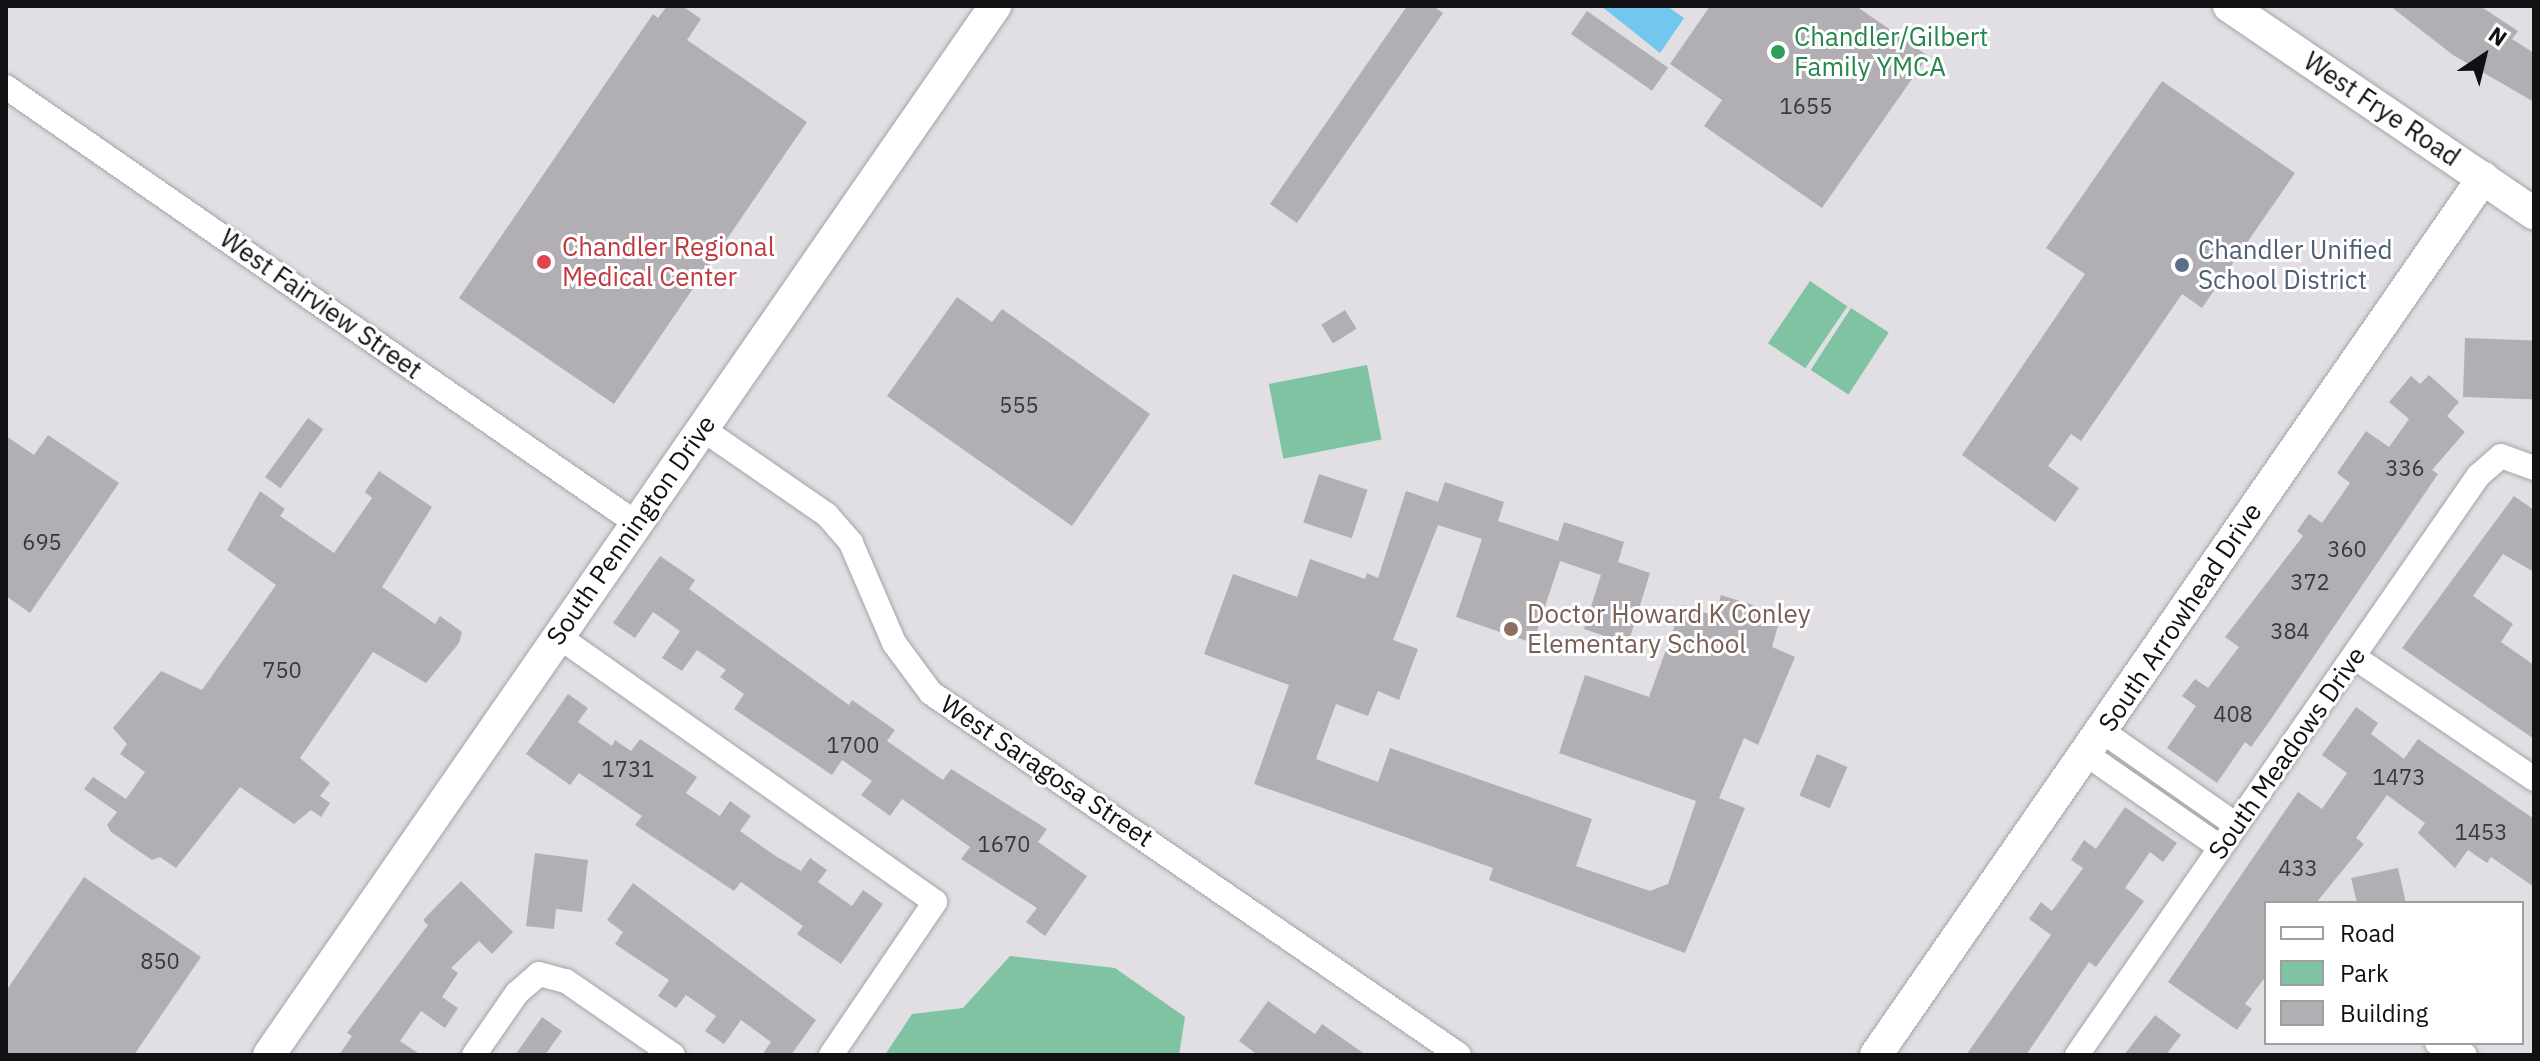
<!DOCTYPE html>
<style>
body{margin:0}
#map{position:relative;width:2540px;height:1061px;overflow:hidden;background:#e1dfe4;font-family:"IBM Plex Sans",sans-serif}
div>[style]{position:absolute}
.green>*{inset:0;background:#7fc3a3;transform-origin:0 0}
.water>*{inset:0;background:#72c7ef}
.building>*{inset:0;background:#b2afb4;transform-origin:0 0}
.roads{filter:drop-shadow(0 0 2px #a5a3a8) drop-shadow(0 0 2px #a5a3a8)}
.street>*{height:24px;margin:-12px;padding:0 12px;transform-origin:12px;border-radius:12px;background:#fff}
.secondary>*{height:32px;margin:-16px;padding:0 16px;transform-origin:16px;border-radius:16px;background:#fff}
.dots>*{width:22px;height:22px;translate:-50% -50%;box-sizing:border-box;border:4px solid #fff;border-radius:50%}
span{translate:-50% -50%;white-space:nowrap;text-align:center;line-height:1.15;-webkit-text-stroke:6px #fff;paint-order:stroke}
.number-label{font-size:22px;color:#39383a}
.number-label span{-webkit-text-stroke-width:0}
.leisure-label{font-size:26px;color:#27864d}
.left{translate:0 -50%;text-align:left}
.street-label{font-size:26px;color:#111012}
.health-label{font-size:26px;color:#be3a42}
.service-label{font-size:26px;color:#4e5e75}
.education-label{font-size:26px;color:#785e54}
.frame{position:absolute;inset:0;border:8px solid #111012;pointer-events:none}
.legend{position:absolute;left:2264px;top:901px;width:260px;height:144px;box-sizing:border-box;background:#fff;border:2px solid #a09fa0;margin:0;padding:10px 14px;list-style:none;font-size:24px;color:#111012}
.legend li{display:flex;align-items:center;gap:16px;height:40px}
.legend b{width:40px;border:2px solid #a09fa0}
.north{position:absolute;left:2444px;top:16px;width:80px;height:80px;-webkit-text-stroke:6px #fff;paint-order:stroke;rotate:35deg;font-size:22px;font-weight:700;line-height:32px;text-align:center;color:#111012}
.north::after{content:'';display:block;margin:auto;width:28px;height:36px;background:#111012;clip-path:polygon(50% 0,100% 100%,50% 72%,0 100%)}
</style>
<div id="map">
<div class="green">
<i style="left:1810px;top:281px;width:45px;height:75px;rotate:34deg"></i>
<i style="left:1851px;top:308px;width:45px;height:74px;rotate:33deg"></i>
<i style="left:1367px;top:365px;width:76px;height:100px;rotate:79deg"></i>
<i style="clip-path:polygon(1010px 956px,1115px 968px,1185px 1017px,1179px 1055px,885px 1055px,912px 1014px,963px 1008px)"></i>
</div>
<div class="water">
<i style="clip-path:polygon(1601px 6px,1667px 6px,1684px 18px,1660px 53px)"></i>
</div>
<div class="building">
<i style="clip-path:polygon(667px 6px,682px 6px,701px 19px,687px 40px,807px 122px,614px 404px,459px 298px,653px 14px,658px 18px)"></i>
<i style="clip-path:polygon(1407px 6px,1433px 6px,1443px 13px,1297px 223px,1270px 204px)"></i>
<i style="clip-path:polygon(1710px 6px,1856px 6px,1928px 56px,1822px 208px,1704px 126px,1722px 100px,1670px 64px)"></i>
<i style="clip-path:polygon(2390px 6px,2480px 6px,2518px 31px,2512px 39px,2534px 53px,2534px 102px,2453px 55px)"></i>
<i style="left:1587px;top:11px;width:99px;height:28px;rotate:35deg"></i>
<i style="clip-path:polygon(2162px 81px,2295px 173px,2202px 308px,2182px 294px,2081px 441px,2071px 434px,2048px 466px,2079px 488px,2055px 522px,1962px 455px,2085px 274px,2046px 248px)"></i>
<i style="clip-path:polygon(957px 297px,992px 322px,1002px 309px,1150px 414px,1072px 526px,887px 396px)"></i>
<i style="left:1345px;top:310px;width:22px;height:28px;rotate:58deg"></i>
<i style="left:2465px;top:338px;width:69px;height:59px;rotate:2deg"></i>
<i style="clip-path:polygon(2429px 375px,2459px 402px,2447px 416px,2465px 432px,2432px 470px,2438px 474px,2269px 722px,2251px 747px,2245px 742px,2217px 783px,2167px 748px,2196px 706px,2182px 696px,2195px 679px,2208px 688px,2239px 647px,2225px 637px,2303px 536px,2297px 531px,2309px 514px,2322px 523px,2350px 483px,2337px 473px,2366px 431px,2389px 447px,2409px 419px,2389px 402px,2411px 376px,2420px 384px)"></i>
<i style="left:308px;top:418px;width:19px;height:73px;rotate:36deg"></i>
<i style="clip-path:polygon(48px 435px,119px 483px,30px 613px,6px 596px,6px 436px,34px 455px)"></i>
<i style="clip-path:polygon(379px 471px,432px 507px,382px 587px,435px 624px,440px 616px,462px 632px,459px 643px,426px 683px,373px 652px,300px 758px,330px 783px,320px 796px,330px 803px,321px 817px,311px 810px,294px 824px,240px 787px,176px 868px,160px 857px,152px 860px,111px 832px,107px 825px,117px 812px,84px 789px,93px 777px,126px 799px,145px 772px,120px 754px,127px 744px,113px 728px,161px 671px,202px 690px,276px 585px,227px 550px,260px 491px,285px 509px,280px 516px,334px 553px,372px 498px,365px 492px)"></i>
<i style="left:1319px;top:474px;width:51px;height:51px;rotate:18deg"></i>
<i style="clip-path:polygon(1445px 482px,1504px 502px,1498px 521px,1558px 541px,1564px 522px,1624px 542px,1618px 562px,1650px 573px,1628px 644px,1584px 629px,1601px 575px,1560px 561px,1533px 643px,1456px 617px,1482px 539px,1438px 525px,1393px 640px,1418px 649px,1399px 700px,1378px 691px,1368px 716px,1336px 704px,1316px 759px,1378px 782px,1390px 748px,1592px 819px,1576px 866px,1650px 891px,1668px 884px,1696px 801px,1559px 753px,1585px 675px,1649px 697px,1682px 605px,1715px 616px,1721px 595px,1781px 614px,1772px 647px,1795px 657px,1758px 745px,1744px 738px,1719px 798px,1745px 808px,1685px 953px,1489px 880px,1493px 868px,1254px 784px,1289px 685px,1204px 654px,1233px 574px,1297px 597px,1310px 559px,1365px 579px,1367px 573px,1378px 578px,1406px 491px,1438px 502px)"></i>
<i style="clip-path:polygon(2514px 496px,2534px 510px,2534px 572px,2503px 554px,2473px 596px,2513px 624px,2501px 642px,2534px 665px,2534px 739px,2402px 648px)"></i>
<i style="clip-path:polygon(660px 556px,695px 580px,689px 589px,849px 705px,852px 700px,895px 730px,887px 741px,943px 780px,951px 769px,1047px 829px,1038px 842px,1087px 876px,1045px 936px,1026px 922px,1037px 908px,961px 859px,970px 847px,902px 799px,890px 816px,861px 795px,872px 781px,842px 760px,832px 775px,734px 709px,744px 694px,720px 677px,726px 670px,697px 650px,682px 671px,662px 658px,680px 631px,653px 612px,635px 638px,613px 623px)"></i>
<i style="clip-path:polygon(568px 694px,588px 708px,578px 722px,612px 746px,615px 740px,631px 751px,640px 739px,697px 777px,686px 793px,720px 816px,730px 801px,751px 816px,740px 831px,774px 855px,801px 871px,810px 858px,827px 870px,818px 882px,852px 906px,863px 890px,883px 904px,841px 964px,797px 934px,803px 926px,741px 882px,734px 891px,635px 825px,642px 816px,579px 773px,570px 785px,526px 754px)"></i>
<i style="clip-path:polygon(2356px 707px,2378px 723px,2371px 734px,2404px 759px,2418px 739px,2534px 819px,2534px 887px,2491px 857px,2487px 863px,2468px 850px,2455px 868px,2418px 833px,2425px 823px,2387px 795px,2356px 838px,2364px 844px,2316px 903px,2266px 903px,2266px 976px,2245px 1004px,2252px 1009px,2237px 1030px,2168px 982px,2298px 792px,2322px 809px,2347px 773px,2322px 755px)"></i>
<i style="left:1817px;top:754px;width:33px;height:45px;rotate:23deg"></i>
<i style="clip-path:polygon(2125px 807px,2177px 843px,2163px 862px,2150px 852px,2125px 888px,2144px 901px,2096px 967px,2089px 962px,2026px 1055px,1966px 1055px,2051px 935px,2029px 919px,2041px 902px,2052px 911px,2083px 868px,2071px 860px,2084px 840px,2096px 849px)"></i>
<i style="clip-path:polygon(535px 853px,588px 860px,582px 912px,556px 909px,554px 929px,526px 926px)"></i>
<i style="clip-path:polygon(2398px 868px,2406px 903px,2357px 903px,2351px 878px)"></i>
<i style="clip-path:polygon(84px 877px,201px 957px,134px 1055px,6px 1055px,6px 991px)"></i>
<i style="clip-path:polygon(461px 881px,513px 932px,492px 954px,479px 941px,451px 968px,458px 973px,442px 997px,458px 1008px,445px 1028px,421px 1011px,400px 1041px,421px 1055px,339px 1055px,352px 1036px,347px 1033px,428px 925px,423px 920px)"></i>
<i style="clip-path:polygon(633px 883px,816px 1020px,791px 1055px,762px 1055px,771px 1042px,741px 1020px,724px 1044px,705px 1031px,716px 1016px,686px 995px,676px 1008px,658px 996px,669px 980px,615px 944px,623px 932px,607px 920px)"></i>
<i style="clip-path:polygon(1268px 1001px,1315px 1034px,1322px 1024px,1366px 1055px,1258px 1055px,1239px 1041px)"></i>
<i style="clip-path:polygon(2155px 1015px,2181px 1035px,2166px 1055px,2124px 1055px)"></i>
<i style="clip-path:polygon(542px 1017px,562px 1031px,545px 1055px,515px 1055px)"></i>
</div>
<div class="roads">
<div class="street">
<i style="left:6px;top:87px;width:766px;rotate:34.69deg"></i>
<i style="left:701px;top:428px;width:153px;rotate:34.6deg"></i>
<i style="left:827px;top:515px;width:37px;rotate:49deg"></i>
<i style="left:851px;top:543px;width:109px;rotate:66.7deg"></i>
<i style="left:894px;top:643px;width:62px;rotate:53.5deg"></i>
<i style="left:931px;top:693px;width:640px;rotate:34.43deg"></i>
<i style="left:558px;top:636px;width:461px;rotate:35.2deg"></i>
<i style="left:935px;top:902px;width:185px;rotate:124.2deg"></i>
<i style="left:2354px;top:657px;width:217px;rotate:34.1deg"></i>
<i style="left:2102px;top:731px;width:164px;rotate:35deg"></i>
<i style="left:2086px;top:754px;width:163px;rotate:34.8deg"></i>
<i style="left:2437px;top:1043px;width:30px;rotate:23deg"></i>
<i style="left:474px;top:1055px;width:75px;rotate:-55.3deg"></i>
<i style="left:517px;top:993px;width:29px;rotate:-41deg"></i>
<i style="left:539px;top:974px;width:28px;rotate:15deg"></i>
<i style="left:566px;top:981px;width:130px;rotate:34.7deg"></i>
<i style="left:2077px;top:1055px;width:704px;rotate:-55.29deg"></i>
<i style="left:2478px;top:476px;width:30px;rotate:-41deg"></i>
<i style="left:2501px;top:456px;width:35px;rotate:20deg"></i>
</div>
<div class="secondary">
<i style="left:2229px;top:6px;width:369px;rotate:34.2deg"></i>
<i style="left:269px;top:1055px;width:1276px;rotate:-55.31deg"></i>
<i style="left:1876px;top:1055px;width:1067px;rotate:-55.31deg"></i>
</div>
</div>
<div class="dots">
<i style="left:1778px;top:52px;background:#2e9e5b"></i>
<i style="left:544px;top:262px;background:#e0444e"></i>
<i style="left:2182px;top:265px;background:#5c6f8a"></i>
<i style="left:1511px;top:629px;background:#8d6e63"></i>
</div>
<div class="number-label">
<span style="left:1806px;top:106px">1655</span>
<span style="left:1019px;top:405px">555</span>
<span style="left:2405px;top:468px">336</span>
<span style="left:42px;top:542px">695</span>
<span style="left:2347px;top:549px">360</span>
<span style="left:2310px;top:582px">372</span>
<span style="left:2290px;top:631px">384</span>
<span style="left:282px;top:670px">750</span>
<span style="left:2233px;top:714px">408</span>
<span style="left:853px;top:745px">1700</span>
<span style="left:628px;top:769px">1731</span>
<span style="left:2399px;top:777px">1473</span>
<span style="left:2481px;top:832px">1453</span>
<span style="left:1004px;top:844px">1670</span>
<span style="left:2298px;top:868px">433</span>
<span style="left:160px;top:961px">850</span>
</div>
<div class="leisure-label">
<span class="left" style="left:1794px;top:52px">Chandler/Gilbert<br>Family YMCA</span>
</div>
<div class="street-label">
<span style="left:2382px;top:109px;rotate:34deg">West Frye Road</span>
<span style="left:321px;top:304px;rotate:35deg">West Fairview Street</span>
<span style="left:631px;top:530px;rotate:-55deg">South Pennington Drive</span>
<span style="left:2180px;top:617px;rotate:-56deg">South Arrowhead Drive</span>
<span style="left:2287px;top:753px;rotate:-55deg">South Meadows Drive</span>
<span style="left:1047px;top:771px;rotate:34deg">West Saragosa Street</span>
</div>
<div class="health-label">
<span class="left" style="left:562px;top:262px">Chandler Regional<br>Medical Center</span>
</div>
<div class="service-label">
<span class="left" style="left:2198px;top:265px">Chandler Unified<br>School District</span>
</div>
<div class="education-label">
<span class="left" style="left:1527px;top:629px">Doctor Howard K Conley<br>Elementary School</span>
</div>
<div class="frame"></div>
<ul class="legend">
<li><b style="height:10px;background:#fff"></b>Road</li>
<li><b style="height:22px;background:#7fc3a3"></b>Park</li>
<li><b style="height:22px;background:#b2afb4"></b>Building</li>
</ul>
<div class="north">N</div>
</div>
